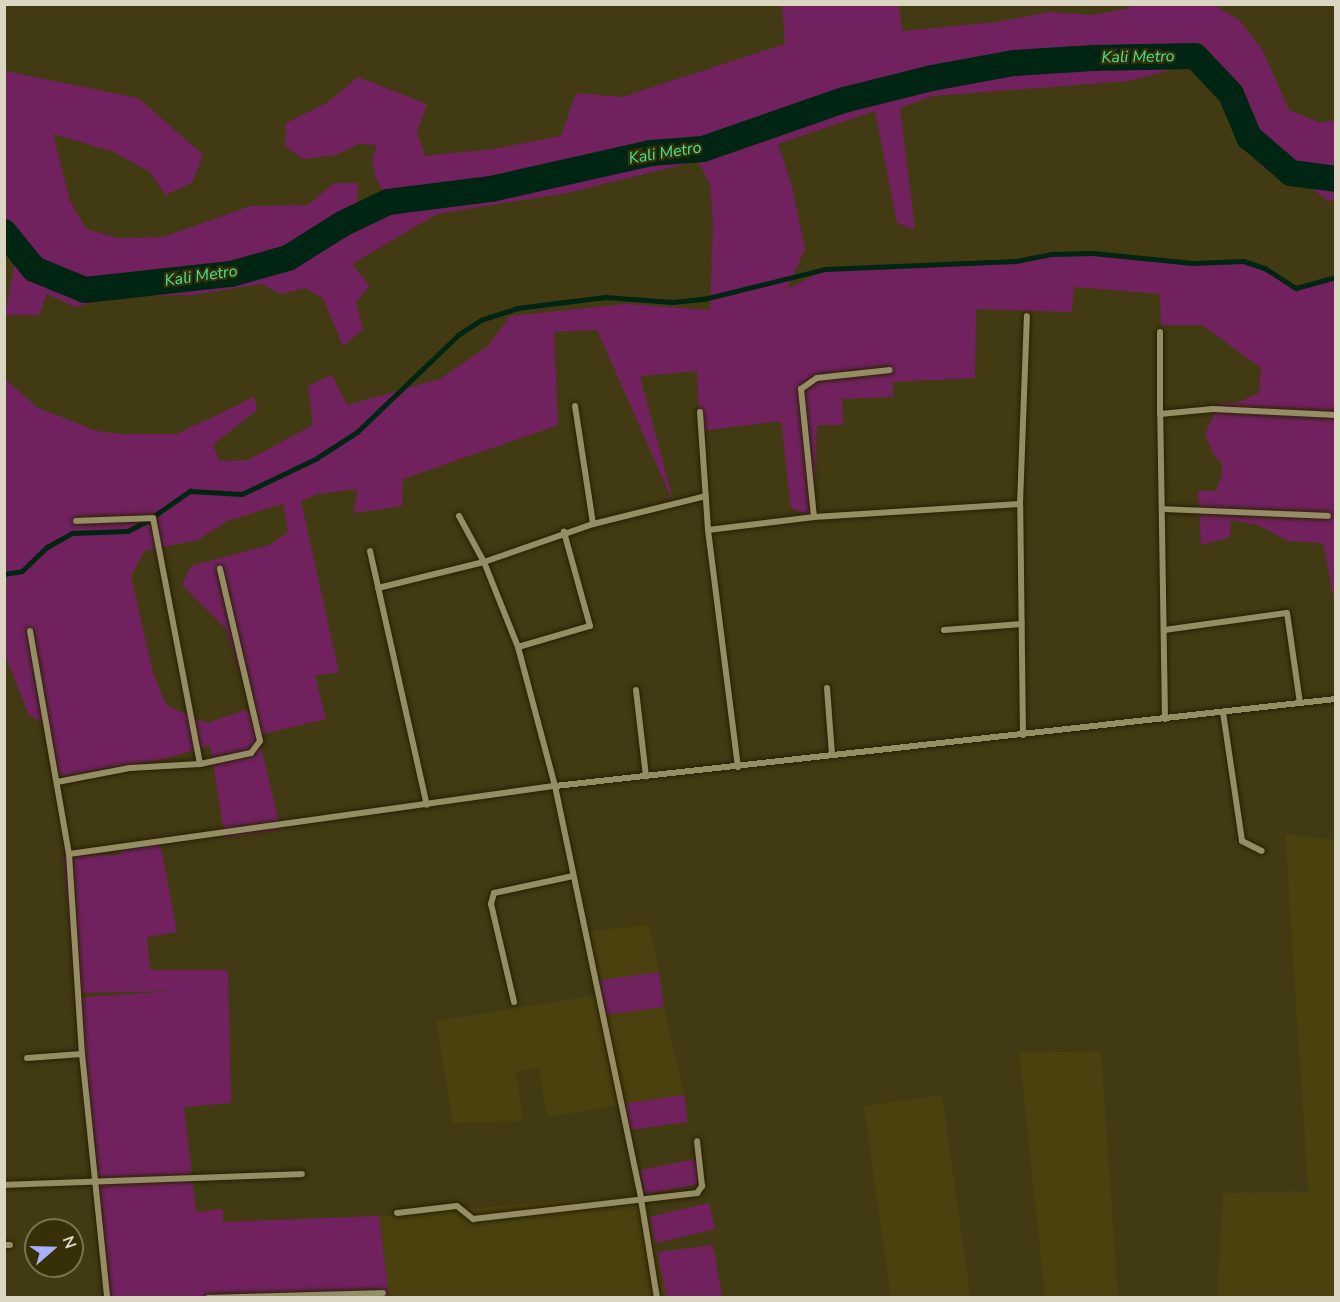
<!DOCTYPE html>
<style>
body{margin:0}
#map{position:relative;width:1340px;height:1302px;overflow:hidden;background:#423a12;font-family:"Nunito Sans",sans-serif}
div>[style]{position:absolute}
.built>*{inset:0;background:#4a410f;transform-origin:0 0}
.green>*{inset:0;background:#71225e;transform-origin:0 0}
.stream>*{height:4.5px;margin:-2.25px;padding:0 2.25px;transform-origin:2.25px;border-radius:2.25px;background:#002513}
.river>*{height:26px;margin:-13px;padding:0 13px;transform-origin:13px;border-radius:13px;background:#002513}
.roads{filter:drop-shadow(0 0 2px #272103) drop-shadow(0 0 2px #272103)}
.minor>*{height:6px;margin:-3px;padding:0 3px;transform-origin:3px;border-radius:3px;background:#958d64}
span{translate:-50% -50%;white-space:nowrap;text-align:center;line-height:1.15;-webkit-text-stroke:4.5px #373006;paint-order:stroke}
.water-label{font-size:16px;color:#3ce89b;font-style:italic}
.frame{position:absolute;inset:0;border:6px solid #dad6c1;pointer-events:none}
.north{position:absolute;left:24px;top:1218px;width:60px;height:60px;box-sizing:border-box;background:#373006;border:2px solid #787251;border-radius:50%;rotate:70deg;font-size:16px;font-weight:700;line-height:24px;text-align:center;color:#dad6c1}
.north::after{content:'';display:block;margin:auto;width:21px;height:27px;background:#a8b0fc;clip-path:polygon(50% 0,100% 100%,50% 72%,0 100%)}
</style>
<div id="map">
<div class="built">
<i style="clip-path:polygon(1285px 834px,1335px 840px,1335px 1297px,1217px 1297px,1223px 1193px,1308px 1191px)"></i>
<i style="clip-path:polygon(649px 925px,659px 972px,600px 981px,589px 931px)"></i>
<i style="clip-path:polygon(603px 994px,607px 1015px,664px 1007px,684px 1095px,547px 1117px,539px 1068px,516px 1072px,523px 1121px,453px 1123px,436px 1021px)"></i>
<i style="clip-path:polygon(1101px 1051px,1118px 1297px,1045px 1297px,1019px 1053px)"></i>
<i style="left:942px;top:1095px;width:204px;height:79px;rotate:82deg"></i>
<i style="clip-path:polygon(645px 1194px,667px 1297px,389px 1297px,379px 1216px)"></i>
</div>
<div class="green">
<i style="clip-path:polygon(evenodd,782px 5px,899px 5px,902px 31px,997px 22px,1050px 12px,1093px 15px,1130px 8px,1129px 5px,1214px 5px,1239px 20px,1262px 49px,1289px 110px,1320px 123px,1335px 120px,1335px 196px,1330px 202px,1311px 188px,1263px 168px,1242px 138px,1231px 94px,1195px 56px,1170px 70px,1129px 81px,933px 96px,900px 108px,915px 230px,897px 223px,875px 111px,778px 144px,791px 183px,805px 249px,787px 290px,825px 269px,1016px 261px,1053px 254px,1093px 253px,1193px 263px,1243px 261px,1265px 268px,1296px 288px,1335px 277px,1335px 605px,1323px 543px,1288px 541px,1258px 525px,1231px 520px,1230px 537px,1201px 545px,1198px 491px,1216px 491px,1222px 475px,1222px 463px,1214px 455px,1205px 434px,1219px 403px,1236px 403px,1259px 393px,1261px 368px,1202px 325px,1161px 325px,1160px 294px,1074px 287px,1072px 312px,976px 309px,975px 378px,893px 382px,893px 397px,842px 399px,843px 425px,817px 425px,814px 517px,791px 508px,781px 421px,700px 431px,697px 371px,640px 376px,674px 504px,597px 330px,554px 332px,558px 425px,403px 479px,402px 506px,354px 513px,357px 489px,318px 494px,301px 501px,339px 673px,315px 675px,326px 719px,258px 735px,281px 830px,225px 838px,210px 745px,168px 758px,52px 778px,46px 725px,29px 715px,5px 655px,5px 379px,38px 408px,97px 431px,122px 434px,177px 434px,254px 397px,257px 410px,213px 445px,219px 461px,248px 460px,313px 425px,308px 386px,332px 375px,347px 405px,440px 379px,488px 346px,510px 316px,626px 304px,710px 310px,713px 223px,710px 184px,698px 161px,567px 193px,437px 214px,352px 264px,370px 286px,356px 302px,363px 330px,343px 346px,323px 298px,305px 288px,281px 294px,261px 284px,193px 295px,120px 296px,75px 307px,47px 294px,39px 315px,5px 315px,16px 257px,5px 235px,5px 71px,138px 98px,203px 155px,192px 183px,165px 195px,150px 172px,114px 152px,53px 134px,70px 201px,86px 229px,118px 238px,163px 237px,251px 206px,308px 205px,334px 183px,358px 183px,356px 217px,388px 202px,375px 176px,372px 158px,377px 145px,358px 144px,336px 155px,303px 159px,285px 146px,286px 123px,327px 103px,358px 77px,427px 104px,417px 132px,425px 156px,494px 149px,561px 136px,576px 93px,622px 97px,785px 44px,782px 5px,283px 504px,288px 532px,269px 545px,191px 566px,182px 585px,226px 629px,251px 708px,207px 723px,166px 705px,153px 673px,131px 576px,144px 551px,198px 540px,227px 521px,283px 504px)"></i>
<i style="clip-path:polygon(160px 843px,177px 932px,147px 937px,150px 970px,228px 970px,231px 1103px,184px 1107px,196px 1212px,223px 1209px,223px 1222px,379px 1216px,389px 1297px,110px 1297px,95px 1142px,74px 998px,176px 991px,75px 993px,63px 857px,122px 854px,119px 845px)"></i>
<i style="left:659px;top:972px;width:35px;height:60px;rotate:82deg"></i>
<i style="left:684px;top:1095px;width:27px;height:59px;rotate:82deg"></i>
<i style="left:696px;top:1159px;width:25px;height:57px;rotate:79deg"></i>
<i style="left:709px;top:1203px;width:27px;height:61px;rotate:77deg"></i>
<i style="clip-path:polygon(713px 1245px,722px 1297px,667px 1297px,657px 1252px)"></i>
</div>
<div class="stream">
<i style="left:154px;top:516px;width:44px;rotate:-34.8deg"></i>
<i style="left:190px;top:491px;width:52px;rotate:3.3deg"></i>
<i style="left:242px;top:494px;width:83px;rotate:-25.6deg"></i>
<i style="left:317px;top:458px;width:48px;rotate:-33deg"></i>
<i style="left:357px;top:432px;width:140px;rotate:-43.8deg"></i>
<i style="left:458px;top:335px;width:27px;rotate:-33deg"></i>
<i style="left:481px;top:320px;width:38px;rotate:-18deg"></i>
<i style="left:517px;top:308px;width:89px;rotate:-7.1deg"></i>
<i style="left:605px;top:297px;width:68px;rotate:4.2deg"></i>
<i style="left:673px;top:302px;width:31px;rotate:-6deg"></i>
<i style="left:704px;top:299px;width:125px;rotate:-13.9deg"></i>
<i style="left:825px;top:269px;width:191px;rotate:-2.4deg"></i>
<i style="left:1016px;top:261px;width:38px;rotate:-11deg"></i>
<i style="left:1053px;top:254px;width:40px;rotate:-1.4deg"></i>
<i style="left:1093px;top:253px;width:100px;rotate:5.7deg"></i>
<i style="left:1193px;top:263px;width:50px;rotate:-2.3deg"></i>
<i style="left:1243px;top:261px;width:23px;rotate:18deg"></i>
<i style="left:1265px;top:268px;width:37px;rotate:33deg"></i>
<i style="left:1296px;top:288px;width:41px;rotate:-15.4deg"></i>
<i style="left:4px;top:574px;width:18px;rotate:-9deg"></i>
<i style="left:22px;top:571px;width:35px;rotate:-44deg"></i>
<i style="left:47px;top:547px;width:29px;rotate:-29deg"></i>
<i style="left:72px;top:533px;width:56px;rotate:-2deg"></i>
<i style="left:128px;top:531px;width:24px;rotate:-28deg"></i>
</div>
<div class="river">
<i style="left:4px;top:232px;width:48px;rotate:51deg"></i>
<i style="left:34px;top:269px;width:55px;rotate:22.4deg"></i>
<i style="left:85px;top:290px;width:147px;rotate:-6.3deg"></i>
<i style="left:231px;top:274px;width:59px;rotate:-15.7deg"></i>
<i style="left:288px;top:258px;width:64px;rotate:-32.2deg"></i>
<i style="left:342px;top:224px;width:51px;rotate:-25.6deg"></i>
<i style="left:388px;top:202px;width:104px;rotate:-7.2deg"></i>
<i style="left:491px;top:189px;width:164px;rotate:-12.7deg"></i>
<i style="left:651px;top:153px;width:52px;rotate:-4.4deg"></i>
<i style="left:703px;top:149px;width:149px;rotate:-19.2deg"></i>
<i style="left:844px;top:100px;width:91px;rotate:-14deg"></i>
<i style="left:932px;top:78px;width:83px;rotate:-10.4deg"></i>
<i style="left:1014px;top:63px;width:79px;rotate:-3.6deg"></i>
<i style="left:1093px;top:58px;width:102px;rotate:-1.1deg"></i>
<i style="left:1195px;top:56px;width:52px;rotate:46.5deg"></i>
<i style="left:1231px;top:94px;width:47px;rotate:67.3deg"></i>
<i style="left:1249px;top:137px;width:55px;rotate:40.6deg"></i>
<i style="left:1291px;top:173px;width:45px;rotate:7.6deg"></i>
</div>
<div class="roads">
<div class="minor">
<i style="left:1160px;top:332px;width:82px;rotate:90deg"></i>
<i style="left:575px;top:406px;width:119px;rotate:81.3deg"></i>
<i style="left:700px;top:412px;width:118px;rotate:86.1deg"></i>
<i style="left:708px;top:530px;width:239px;rotate:82.8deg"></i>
<i style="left:1162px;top:509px;width:166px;rotate:2.4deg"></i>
<i style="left:459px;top:516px;width:52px;rotate:61.5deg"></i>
<i style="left:484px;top:562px;width:92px;rotate:68.2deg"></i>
<i style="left:518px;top:647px;width:144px;rotate:75.1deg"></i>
<i style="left:555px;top:786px;width:422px;rotate:78.2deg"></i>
<i style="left:641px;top:1199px;width:100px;rotate:80.8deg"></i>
<i style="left:814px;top:517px;width:129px;rotate:-95.8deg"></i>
<i style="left:801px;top:389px;width:19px;rotate:-35deg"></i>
<i style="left:817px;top:378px;width:73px;rotate:-6.3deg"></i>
<i style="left:708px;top:530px;width:107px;rotate:-7deg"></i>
<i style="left:814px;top:517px;width:206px;rotate:-3.6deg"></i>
<i style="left:370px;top:551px;width:260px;rotate:77.4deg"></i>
<i style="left:378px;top:588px;width:109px;rotate:-13.8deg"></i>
<i style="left:484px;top:562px;width:115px;rotate:-19.2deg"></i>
<i style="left:593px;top:524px;width:116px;rotate:-13.9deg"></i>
<i style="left:944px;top:630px;width:78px;rotate:-4.4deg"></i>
<i style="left:1164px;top:630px;width:124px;rotate:-7.9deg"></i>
<i style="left:1287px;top:613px;width:91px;rotate:81.8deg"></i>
<i style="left:30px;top:631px;width:226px;rotate:80.1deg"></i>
<i style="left:69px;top:854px;width:200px;rotate:86.3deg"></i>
<i style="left:82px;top:1054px;width:245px;rotate:84.1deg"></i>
<i style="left:518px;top:647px;width:75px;rotate:-16.3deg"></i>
<i style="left:590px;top:626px;width:98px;rotate:-105.5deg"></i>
<i style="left:827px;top:688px;width:67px;rotate:85.7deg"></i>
<i style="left:636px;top:690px;width:87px;rotate:83.4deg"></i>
<i style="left:1223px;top:712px;width:130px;rotate:81.6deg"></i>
<i style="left:1242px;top:841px;width:22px;rotate:27deg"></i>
<i style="left:1165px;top:719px;width:305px;rotate:-90.9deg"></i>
<i style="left:1160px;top:414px;width:53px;rotate:-5.4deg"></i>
<i style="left:1213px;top:409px;width:123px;rotate:2.8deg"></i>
<i style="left:1023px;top:735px;width:231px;rotate:-90.7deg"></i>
<i style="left:1020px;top:504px;width:188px;rotate:-87.9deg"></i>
<i style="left:200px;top:764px;width:52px;rotate:-12.2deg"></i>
<i style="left:251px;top:753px;width:15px;rotate:-53deg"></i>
<i style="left:260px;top:741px;width:177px;rotate:-103.1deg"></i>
<i style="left:57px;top:782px;width:74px;rotate:-10.9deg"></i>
<i style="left:130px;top:768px;width:70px;rotate:-3.3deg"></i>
<i style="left:200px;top:764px;width:250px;rotate:-100.8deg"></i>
<i style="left:153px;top:518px;width:77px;rotate:177.8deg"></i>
<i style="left:69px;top:854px;width:491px;rotate:-8deg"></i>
<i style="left:555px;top:786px;width:786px;rotate:-6.36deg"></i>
<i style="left:514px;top:1002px;width:101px;rotate:-103.2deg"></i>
<i style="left:491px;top:904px;width:11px;rotate:-75deg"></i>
<i style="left:494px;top:893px;width:81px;rotate:-12.1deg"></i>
<i style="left:27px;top:1058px;width:55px;rotate:-4.2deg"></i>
<i style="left:4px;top:1185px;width:298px;rotate:-2.1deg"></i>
<i style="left:397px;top:1213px;width:60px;rotate:-6.7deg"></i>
<i style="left:457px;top:1206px;width:21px;rotate:39deg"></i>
<i style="left:473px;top:1219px;width:226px;rotate:-6.6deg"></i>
<i style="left:697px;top:1193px;width:9px;rotate:-54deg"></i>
<i style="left:702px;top:1186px;width:45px;rotate:-96.3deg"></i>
<i style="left:4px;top:1245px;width:6px"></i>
<i style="left:208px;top:1298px;width:175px;rotate:-1.6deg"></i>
</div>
</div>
<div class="water-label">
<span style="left:1138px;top:57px;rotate:-1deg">Kali Metro</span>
<span style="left:665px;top:153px;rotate:-9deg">Kali Metro</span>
<span style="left:201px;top:276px;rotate:-8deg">Kali Metro</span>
</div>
<div class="frame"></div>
<div class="north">N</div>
</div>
